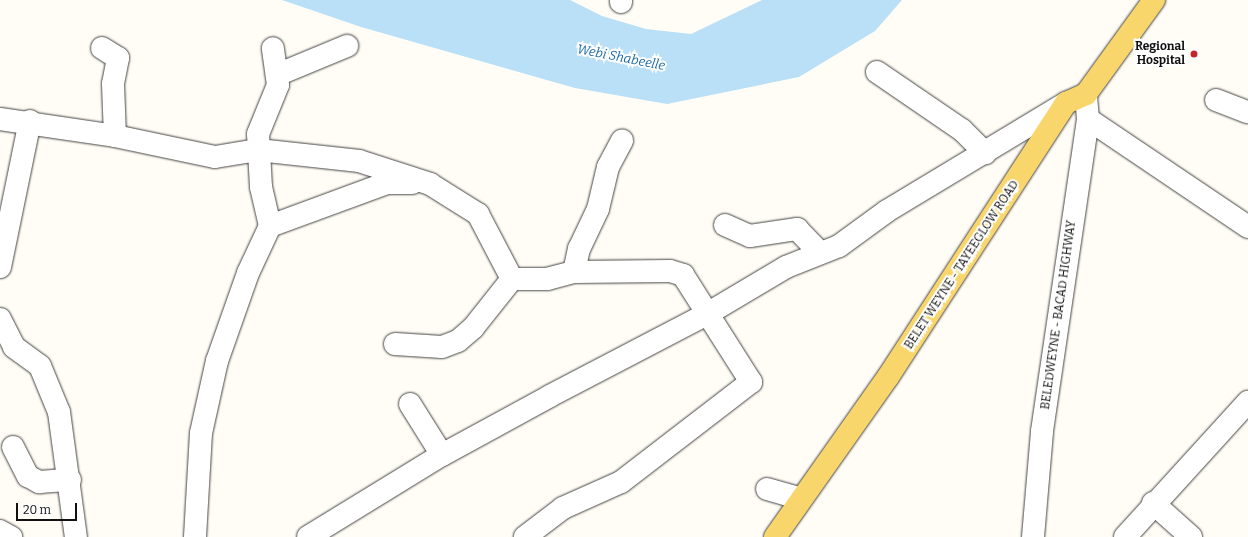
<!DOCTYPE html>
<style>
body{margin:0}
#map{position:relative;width:1248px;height:537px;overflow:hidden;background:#fffdf5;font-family:Bitter,serif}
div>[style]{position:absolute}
.water>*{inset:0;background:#b9e0f7}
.roads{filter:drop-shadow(0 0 1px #444) drop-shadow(0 0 1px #444)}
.minor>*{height:22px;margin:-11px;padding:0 11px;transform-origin:11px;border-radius:11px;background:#fff}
.major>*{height:22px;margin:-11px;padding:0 11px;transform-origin:11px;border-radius:11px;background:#f9d66b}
.dots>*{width:11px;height:11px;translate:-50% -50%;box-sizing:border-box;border:2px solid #fff;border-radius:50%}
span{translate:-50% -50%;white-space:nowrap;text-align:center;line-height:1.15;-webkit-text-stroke:4px #fff;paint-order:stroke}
.poi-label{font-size:12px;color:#111;font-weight:700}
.right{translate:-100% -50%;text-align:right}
.street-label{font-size:12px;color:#111}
.water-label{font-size:13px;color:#1768a6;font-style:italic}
.scale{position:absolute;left:16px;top:503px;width:61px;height:18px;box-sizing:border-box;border:2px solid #111;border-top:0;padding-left:5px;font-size:12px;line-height:14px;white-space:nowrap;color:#111;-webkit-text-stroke:3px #fff;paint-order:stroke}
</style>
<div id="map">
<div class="water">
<i style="clip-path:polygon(282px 0,570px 0,602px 16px,646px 29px,691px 34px,762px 0,902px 0,875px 31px,799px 77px,667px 104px,575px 88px,361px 27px)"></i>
</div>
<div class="roads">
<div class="minor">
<i style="left:621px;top:2px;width:2px;rotate:-90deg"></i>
<i style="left:102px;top:48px;width:19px;rotate:32deg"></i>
<i style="left:118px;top:58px;width:26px;rotate:101deg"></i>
<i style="left:113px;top:84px;width:52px;rotate:87.8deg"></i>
<i style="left:877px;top:72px;width:103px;rotate:34.3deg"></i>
<i style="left:962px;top:130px;width:33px;rotate:45deg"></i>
<i style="left:277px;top:75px;width:76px;rotate:-22.5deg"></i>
<i style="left:1216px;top:100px;width:34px;rotate:21deg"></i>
<i style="left:0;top:119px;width:116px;rotate:8.4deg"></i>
<i style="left:115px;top:136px;width:102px;rotate:11.9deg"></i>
<i style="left:215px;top:157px;width:44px;rotate:-9.2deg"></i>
<i style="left:258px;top:150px;width:102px;rotate:6.2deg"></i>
<i style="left:359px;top:161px;width:75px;rotate:17.9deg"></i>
<i style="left:430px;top:184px;width:57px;rotate:32deg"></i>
<i style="left:478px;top:214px;width:73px;rotate:62.4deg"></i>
<i style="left:1088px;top:119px;width:193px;rotate:34deg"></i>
<i style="left:725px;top:225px;width:27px;rotate:24deg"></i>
<i style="left:750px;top:236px;width:48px;rotate:-8.5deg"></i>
<i style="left:797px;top:229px;width:33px;rotate:46deg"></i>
<i style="left:270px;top:226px;width:125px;rotate:-20.2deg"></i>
<i style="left:387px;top:183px;width:25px"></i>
<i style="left:0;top:267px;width:149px;rotate:-78.4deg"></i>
<i style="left:574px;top:272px;width:24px;rotate:-78deg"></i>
<i style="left:579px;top:249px;width:44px;rotate:-64.6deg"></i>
<i style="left:598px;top:209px;width:43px;rotate:-76.6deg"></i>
<i style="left:608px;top:167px;width:30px;rotate:-62deg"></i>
<i style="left:512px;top:279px;width:35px"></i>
<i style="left:547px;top:279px;width:28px;rotate:-15deg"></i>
<i style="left:574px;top:272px;width:96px;rotate:-0.6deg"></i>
<i style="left:670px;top:271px;width:14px;rotate:17deg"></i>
<i style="left:683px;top:275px;width:127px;rotate:57.6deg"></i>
<i style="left:751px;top:382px;width:164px;rotate:142.4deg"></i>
<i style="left:621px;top:482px;width:64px;rotate:155.9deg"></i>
<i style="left:563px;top:508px;width:48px;rotate:142.7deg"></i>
<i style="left:0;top:319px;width:31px;rotate:63deg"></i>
<i style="left:14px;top:347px;width:32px;rotate:36deg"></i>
<i style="left:40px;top:366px;width:50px;rotate:67.6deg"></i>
<i style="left:59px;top:412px;width:126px;rotate:82.3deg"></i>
<i style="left:395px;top:344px;width:47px;rotate:3.7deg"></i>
<i style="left:442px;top:347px;width:17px;rotate:-21deg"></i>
<i style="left:458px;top:341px;width:20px;rotate:-41deg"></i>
<i style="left:473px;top:328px;width:63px;rotate:-51.5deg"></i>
<i style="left:410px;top:404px;width:60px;rotate:57.9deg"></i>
<i style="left:13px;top:447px;width:33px;rotate:63deg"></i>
<i style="left:28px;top:476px;width:13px;rotate:29deg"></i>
<i style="left:39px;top:482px;width:31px;rotate:-4deg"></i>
<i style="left:767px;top:489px;width:35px;rotate:16deg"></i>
<i style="left:1153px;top:503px;width:51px;rotate:41.8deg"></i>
<i style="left:0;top:531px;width:13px;rotate:29deg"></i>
<i style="left:195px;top:537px;width:104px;rotate:-86.7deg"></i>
<i style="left:201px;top:433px;width:74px;rotate:-77.5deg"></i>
<i style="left:217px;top:361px;width:93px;rotate:-70.6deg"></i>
<i style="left:248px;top:273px;width:52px;rotate:-64.9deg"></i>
<i style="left:270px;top:226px;width:40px;rotate:-103deg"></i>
<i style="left:261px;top:187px;width:53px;rotate:-93.2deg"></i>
<i style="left:258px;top:134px;width:53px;rotate:-67.8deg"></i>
<i style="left:278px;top:85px;width:37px;rotate:-98deg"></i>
<i style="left:308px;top:537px;width:157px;rotate:-31.5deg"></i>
<i style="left:442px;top:455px;width:123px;rotate:-28.6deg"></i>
<i style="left:550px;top:396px;width:177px;rotate:-27.6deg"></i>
<i style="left:707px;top:314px;width:92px;rotate:-30.7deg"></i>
<i style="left:786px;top:267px;width:57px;rotate:-21.6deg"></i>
<i style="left:839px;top:246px;width:59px;rotate:-36.1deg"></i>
<i style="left:887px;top:211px;width:209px;rotate:-31.1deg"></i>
<i style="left:1033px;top:537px;width:106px;rotate:-85.1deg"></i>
<i style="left:1042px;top:431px;width:315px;rotate:-81.6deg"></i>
<i style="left:1088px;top:119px;width:25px;rotate:-95deg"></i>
<i style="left:1125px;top:537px;width:183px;rotate:-47.7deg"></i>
</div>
<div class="major">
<i style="left:775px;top:537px;width:196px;rotate:-54.8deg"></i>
<i style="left:888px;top:377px;width:327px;rotate:-57deg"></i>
<i style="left:1066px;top:103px;width:22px;rotate:-24deg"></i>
<i style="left:1086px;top:94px;width:116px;rotate:-54.1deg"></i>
</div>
</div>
<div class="dots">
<i style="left:1194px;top:54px;background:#c4262e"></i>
</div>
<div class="poi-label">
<span class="right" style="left:1185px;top:54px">Regional<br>Hospital</span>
</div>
<div class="street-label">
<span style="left:962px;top:265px;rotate:-57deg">BELET WEYNE - TAYEEGLOW ROAD</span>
<span style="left:1059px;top:315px;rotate:-82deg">BELEDWEYNE - BACAD HIGHWAY</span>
</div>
<div class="water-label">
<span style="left:621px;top:58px;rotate:11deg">Webi Shabeelle</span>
</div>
<div class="scale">20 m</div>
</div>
